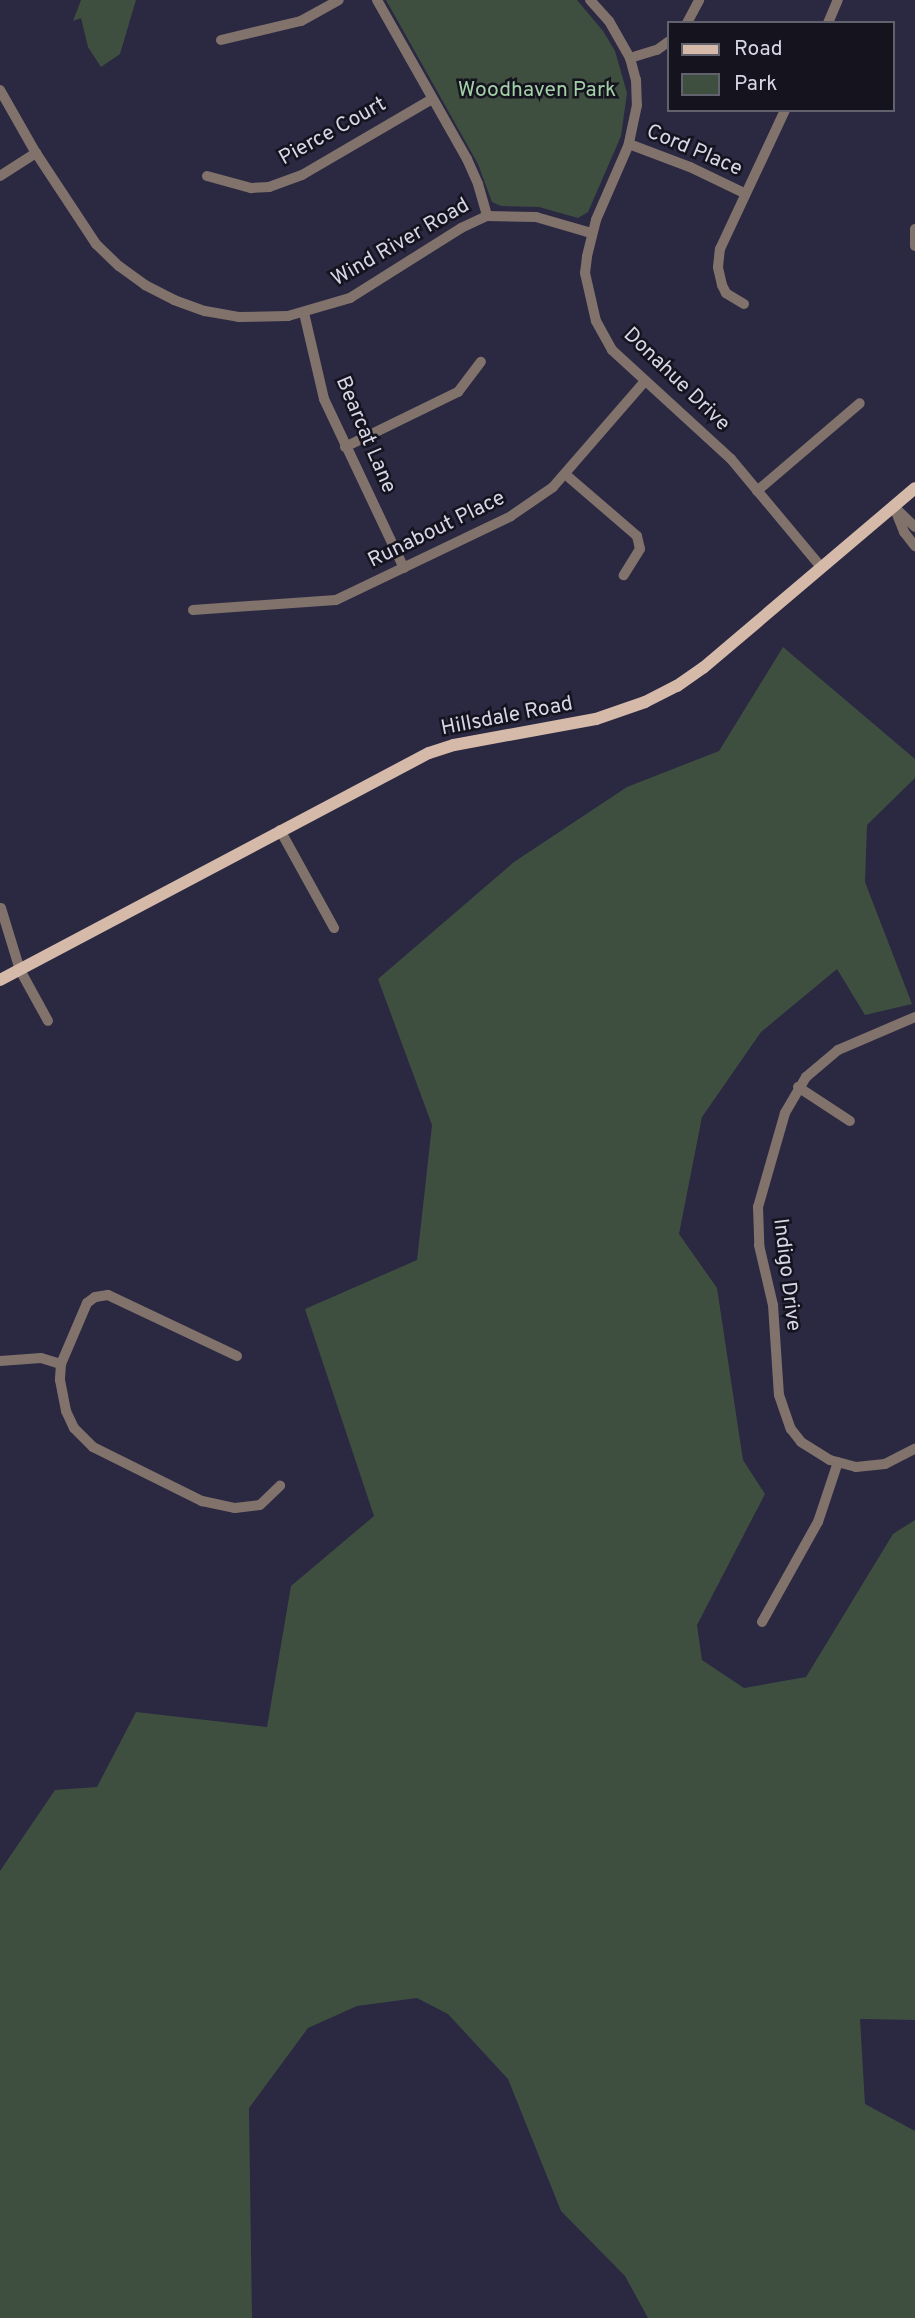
<!DOCTYPE html>
<style>
body{margin:0}
#map{position:relative;width:915px;height:2318px;overflow:hidden;background:#2b2842;font-family:Overpass,sans-serif}
div>[style]{position:absolute}
.green>*{inset:0;background:#3e4f40}
.minor>*{height:10px;margin:-5px;padding:0 5px;transform-origin:5px;border-radius:5px;background:#81736b}
.major>*{height:12px;margin:-6px;padding:0 6px;transform-origin:6px;border-radius:6px;background:#d6baa9}
span{translate:-50% -50%;white-space:nowrap;text-align:center;line-height:1.15;-webkit-text-stroke:5px #14131e;paint-order:stroke}
.park-label{font-size:21px;color:#a4d0a8}
.street-label{font-size:21px;color:#d7d6e7}
.legend{position:absolute;left:667px;top:21px;width:228px;height:91px;box-sizing:border-box;background:#14131e;border:2px solid #62616e;margin:0;padding:9px 12px;list-style:none;font-size:21px;color:#d7d6e7}
.legend li{display:flex;align-items:center;gap:14px;height:35px}
.legend b{width:35px;border:2px solid #62616e}
</style>
<div id="map">
<div class="green">
<i style="clip-path:polygon(81px 0,136px 0,120px 54px,101px 67px,88px 47px,81px 18px,73px 21px)"></i>
<i style="clip-path:polygon(386px 0,577px 0,603px 31px,615px 51px,627px 93px,621px 136px,588px 212px,578px 218px,539px 207px,501px 206px,492px 202px,478px 164px)"></i>
<i style="clip-path:polygon(783px 647px,915px 759px,915px 778px,867px 825px,865px 882px,912px 1004px,865px 1015px,837px 969px,761px 1032px,702px 1117px,679px 1234px,717px 1288px,743px 1460px,765px 1494px,697px 1625px,702px 1660px,744px 1688px,806px 1677px,893px 1534px,915px 1520px,915px 2020px,860px 2019px,865px 2104px,915px 2131px,915px 2318px,648px 2318px,625px 2276px,561px 2211px,508px 2079px,448px 2014px,417px 1998px,357px 2006px,308px 2028px,249px 2108px,252px 2318px,0 2318px,0 1871px,55px 1790px,97px 1787px,136px 1712px,267px 1727px,291px 1586px,374px 1516px,305px 1309px,417px 1260px,432px 1125px,378px 979px,514px 862px,627px 787px,719px 751px)"></i>
</div>
<div class="minor">
<i style="left:377px;top:0;width:183px;rotate:60.5deg"></i>
<i style="left:467px;top:159px;width:27px;rotate:66deg"></i>
<i style="left:478px;top:184px;width:33px;rotate:74deg"></i>
<i style="left:590px;top:0;width:28px;rotate:48deg"></i>
<i style="left:609px;top:21px;width:43px;rotate:60.4deg"></i>
<i style="left:630px;top:58px;width:23px;rotate:75deg"></i>
<i style="left:636px;top:80px;width:25px;rotate:88deg"></i>
<i style="left:637px;top:105px;width:40px;rotate:102deg"></i>
<i style="left:629px;top:144px;width:83px;rotate:113.5deg"></i>
<i style="left:596px;top:220px;width:38px;rotate:104deg"></i>
<i style="left:587px;top:257px;width:16px;rotate:97deg"></i>
<i style="left:585px;top:273px;width:49px;rotate:77.1deg"></i>
<i style="left:596px;top:321px;width:33px;rotate:61deg"></i>
<i style="left:612px;top:350px;width:161px;rotate:42.5deg"></i>
<i style="left:731px;top:459px;width:139px;rotate:50.2deg"></i>
<i style="left:687px;top:23px;width:26px;rotate:-62deg"></i>
<i style="left:828px;top:23px;width:25px;rotate:-67deg"></i>
<i style="left:221px;top:40px;width:82px;rotate:-13.4deg"></i>
<i style="left:301px;top:21px;width:43px;rotate:-28.9deg"></i>
<i style="left:630px;top:58px;width:28px;rotate:-17deg"></i>
<i style="left:657px;top:50px;width:14px;rotate:-36deg"></i>
<i style="left:0;top:90px;width:73px;rotate:60.3deg"></i>
<i style="left:36px;top:153px;width:109px;rotate:56.6deg"></i>
<i style="left:96px;top:244px;width:32px;rotate:44deg"></i>
<i style="left:119px;top:266px;width:32px;rotate:36deg"></i>
<i style="left:145px;top:285px;width:33px;rotate:27deg"></i>
<i style="left:174px;top:300px;width:33px;rotate:20deg"></i>
<i style="left:205px;top:311px;width:34px;rotate:10deg"></i>
<i style="left:238px;top:317px;width:50px;rotate:-1.1deg"></i>
<i style="left:288px;top:316px;width:65px;rotate:-16.2deg"></i>
<i style="left:350px;top:298px;width:131px;rotate:-32.2deg"></i>
<i style="left:461px;top:228px;width:29px;rotate:-25deg"></i>
<i style="left:487px;top:216px;width:49px;rotate:1.2deg"></i>
<i style="left:536px;top:217px;width:57px;rotate:16.2deg"></i>
<i style="left:629px;top:144px;width:65px;rotate:20.7deg"></i>
<i style="left:690px;top:167px;width:60px;rotate:25.7deg"></i>
<i style="left:0;top:176px;width:43px;rotate:-32.6deg"></i>
<i style="left:207px;top:176px;width:46px;rotate:15.3deg"></i>
<i style="left:251px;top:188px;width:18px;rotate:-3deg"></i>
<i style="left:269px;top:187px;width:35px;rotate:-20deg"></i>
<i style="left:302px;top:175px;width:151px;rotate:-30.3deg"></i>
<i style="left:915px;top:229px;width:17px;rotate:90deg"></i>
<i style="left:744px;top:304px;width:21px;rotate:-149deg"></i>
<i style="left:726px;top:293px;width:9px;rotate:-117deg"></i>
<i style="left:722px;top:285px;width:18px;rotate:-103deg"></i>
<i style="left:718px;top:267px;width:18px;rotate:-84deg"></i>
<i style="left:720px;top:249px;width:153px;rotate:-64.9deg"></i>
<i style="left:304px;top:313px;width:88px;rotate:76.9deg"></i>
<i style="left:324px;top:399px;width:187px;rotate:64.7deg"></i>
<i style="left:345px;top:447px;width:126px;rotate:-26deg"></i>
<i style="left:458px;top:392px;width:38px;rotate:-53deg"></i>
<i style="left:565px;top:474px;width:95px;rotate:40.7deg"></i>
<i style="left:637px;top:536px;width:13px;rotate:77deg"></i>
<i style="left:640px;top:549px;width:31px;rotate:122deg"></i>
<i style="left:757px;top:491px;width:135px;rotate:-40.5deg"></i>
<i style="left:915px;top:527px;width:29px;rotate:-136deg"></i>
<i style="left:894px;top:507px;width:27px;rotate:68deg"></i>
<i style="left:904px;top:532px;width:18px;rotate:52deg"></i>
<i style="left:193px;top:610px;width:143px;rotate:-4deg"></i>
<i style="left:336px;top:600px;width:194px;rotate:-25.6deg"></i>
<i style="left:511px;top:516px;width:51px;rotate:-34.6deg"></i>
<i style="left:553px;top:487px;width:140px;rotate:-49deg"></i>
<i style="left:280px;top:830px;width:112px;rotate:61.1deg"></i>
<i style="left:1px;top:908px;width:65px;rotate:73deg"></i>
<i style="left:20px;top:970px;width:58px;rotate:61.2deg"></i>
<i style="left:915px;top:1017px;width:84px;rotate:156.8deg"></i>
<i style="left:838px;top:1050px;width:42px;rotate:139.8deg"></i>
<i style="left:806px;top:1077px;width:42px;rotate:120.3deg"></i>
<i style="left:785px;top:1113px;width:98px;rotate:106deg"></i>
<i style="left:758px;top:1207px;width:38px;rotate:88deg"></i>
<i style="left:759px;top:1245px;width:62px;rotate:76.9deg"></i>
<i style="left:773px;top:1305px;width:90px;rotate:86.2deg"></i>
<i style="left:779px;top:1395px;width:36px;rotate:71deg"></i>
<i style="left:791px;top:1429px;width:16px;rotate:52deg"></i>
<i style="left:801px;top:1442px;width:34px;rotate:32deg"></i>
<i style="left:830px;top:1460px;width:27px;rotate:15deg"></i>
<i style="left:856px;top:1467px;width:29px;rotate:-6deg"></i>
<i style="left:885px;top:1464px;width:34px;rotate:-27deg"></i>
<i style="left:798px;top:1087px;width:62px;rotate:33.2deg"></i>
<i style="left:237px;top:1356px;width:143px;rotate:-154.7deg"></i>
<i style="left:108px;top:1295px;width:13px;rotate:171deg"></i>
<i style="left:95px;top:1297px;width:10px;rotate:143deg"></i>
<i style="left:87px;top:1303px;width:66px;rotate:113.1deg"></i>
<i style="left:61px;top:1364px;width:16px;rotate:94deg"></i>
<i style="left:60px;top:1380px;width:32px;rotate:79deg"></i>
<i style="left:66px;top:1411px;width:19px;rotate:65deg"></i>
<i style="left:74px;top:1428px;width:27px;rotate:45deg"></i>
<i style="left:93px;top:1447px;width:122px;rotate:26.4deg"></i>
<i style="left:202px;top:1501px;width:34px;rotate:12deg"></i>
<i style="left:235px;top:1508px;width:25px;rotate:-7deg"></i>
<i style="left:260px;top:1505px;width:28px;rotate:-44deg"></i>
<i style="left:0;top:1361px;width:41px;rotate:-4.2deg"></i>
<i style="left:41px;top:1358px;width:21px;rotate:17deg"></i>
<i style="left:762px;top:1622px;width:115px;rotate:-60.8deg"></i>
<i style="left:818px;top:1522px;width:63px;rotate:-71.6deg"></i>
</div>
<div class="major">
<i style="left:0;top:980px;width:485px;rotate:-27.9deg"></i>
<i style="left:429px;top:753px;width:26px;rotate:-18deg"></i>
<i style="left:454px;top:745px;width:144px;rotate:-10.4deg"></i>
<i style="left:596px;top:719px;width:52px;rotate:-19.1deg"></i>
<i style="left:645px;top:702px;width:36px;rotate:-27deg"></i>
<i style="left:677px;top:686px;width:32px;rotate:-35deg"></i>
<i style="left:703px;top:668px;width:278px;rotate:-40.3deg"></i>
</div>
<div class="park-label">
<span style="left:537px;top:91px">Woodhaven Park</span>
</div>
<div class="street-label">
<span style="left:333px;top:132px;rotate:-29deg">Pierce Court</span>
<span style="left:694px;top:151px;rotate:23deg">Cord Place</span>
<span style="left:401px;top:243px;rotate:-30deg">Wind River Road</span>
<span style="left:676px;top:380px;rotate:44deg">Donahue Drive</span>
<span style="left:365px;top:435px;rotate:67deg">Bearcat Lane</span>
<span style="left:437px;top:530px;rotate:-26deg">Runabout Place</span>
<span style="left:507px;top:717px;rotate:-11deg">Hillsdale Road</span>
<span style="left:786px;top:1275px;rotate:83deg">Indigo Drive</span>
</div>
<ul class="legend">
<li><b style="height:9px;background:#d6baa9"></b>Road</li>
<li><b style="height:19px;background:#3e4f40"></b>Park</li>
</ul>
</div>
